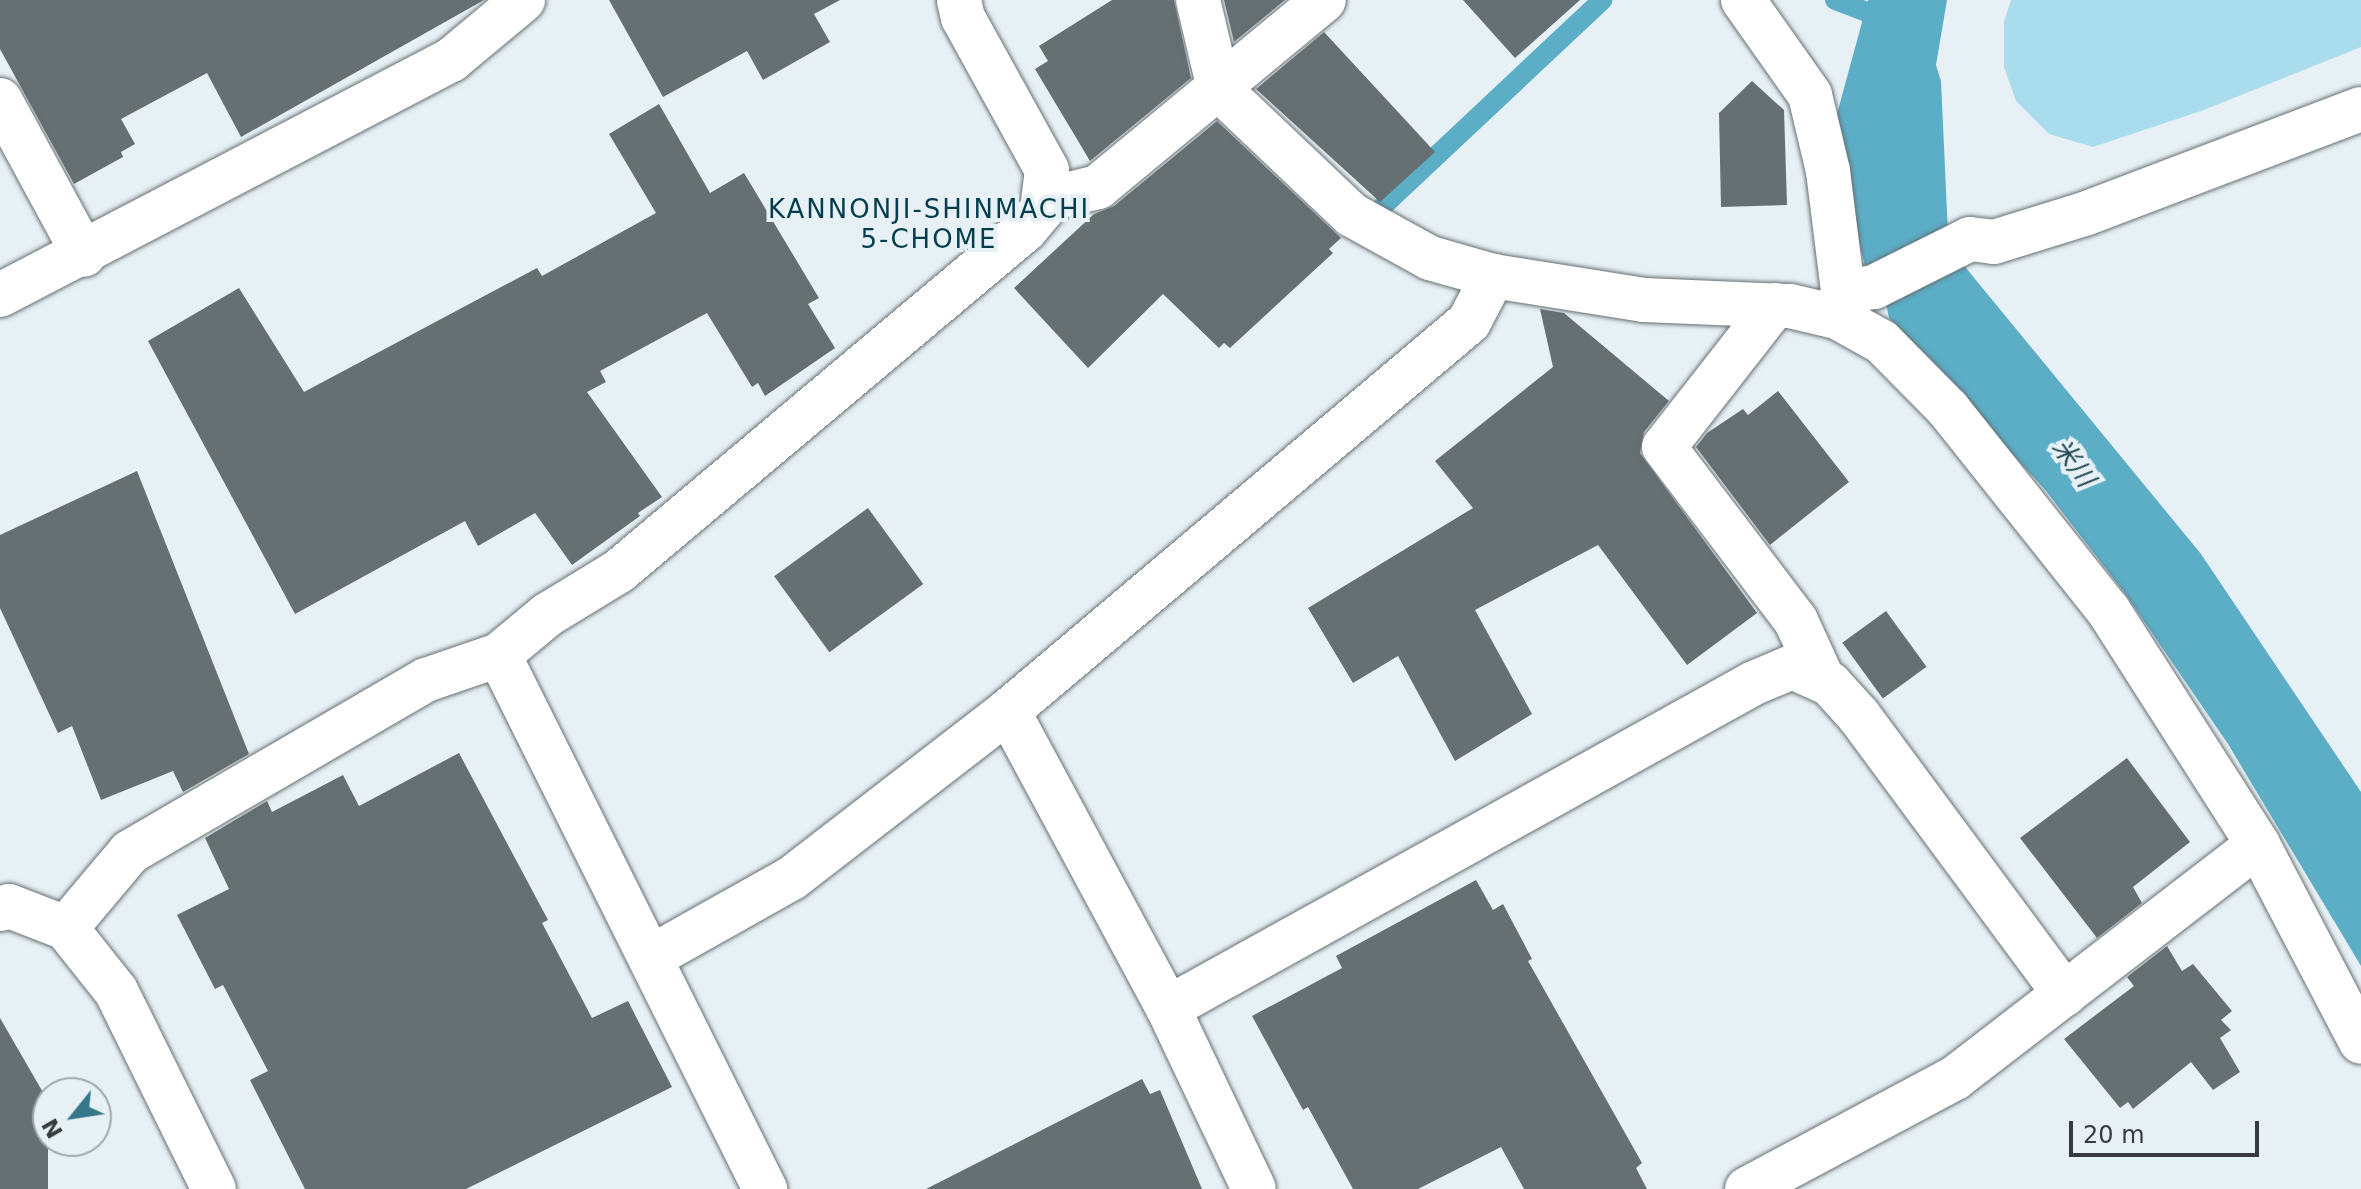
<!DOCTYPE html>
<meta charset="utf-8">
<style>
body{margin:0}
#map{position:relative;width:2361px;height:1189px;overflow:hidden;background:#e7f1f5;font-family:"DejaVu Sans","Noto Sans JP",sans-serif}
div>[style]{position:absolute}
.green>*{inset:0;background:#a9ddee}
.water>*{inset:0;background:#5caec7}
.stream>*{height:20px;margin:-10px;padding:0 10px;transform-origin:10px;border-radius:10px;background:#5caec7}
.building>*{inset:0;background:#666f72;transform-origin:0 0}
.roads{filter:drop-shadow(0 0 2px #677073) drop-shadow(0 0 2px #677073)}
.minor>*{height:44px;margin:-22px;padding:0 22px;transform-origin:22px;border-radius:22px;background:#fff}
span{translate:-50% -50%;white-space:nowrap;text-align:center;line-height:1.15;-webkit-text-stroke:8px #e7f1f5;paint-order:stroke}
.neighbourhood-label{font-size:26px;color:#013d4c;letter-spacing:2px}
.water-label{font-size:26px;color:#214752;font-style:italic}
.north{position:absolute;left:32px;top:1077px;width:80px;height:80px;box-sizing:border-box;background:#e7f1f5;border:2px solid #a1a8ab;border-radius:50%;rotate:240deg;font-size:22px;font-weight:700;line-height:32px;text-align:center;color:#373b3d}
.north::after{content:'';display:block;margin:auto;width:28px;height:36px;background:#36778a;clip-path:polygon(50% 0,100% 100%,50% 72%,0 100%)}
.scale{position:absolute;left:2069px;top:1121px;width:190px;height:36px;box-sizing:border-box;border:4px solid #373b3d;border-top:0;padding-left:10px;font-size:24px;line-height:28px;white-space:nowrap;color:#373b3d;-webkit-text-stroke:6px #e7f1f5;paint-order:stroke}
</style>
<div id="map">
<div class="green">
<i style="clip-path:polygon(2011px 0,2361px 0,2361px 47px,2201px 111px,2093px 147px,2049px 134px,2016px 101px,2004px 67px,2004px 21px)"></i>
</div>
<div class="water">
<i style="clip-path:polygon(1868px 0,1947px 0,1936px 65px,1941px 81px,1948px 234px,1966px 268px,2201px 554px,2361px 792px,2361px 966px,2228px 744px,2124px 592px,2046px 491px,1889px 318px,1885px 298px,1865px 266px,1843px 176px,1837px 114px)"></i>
</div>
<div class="stream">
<i style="left:1835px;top:0;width:57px;rotate:20.7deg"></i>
<i style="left:1383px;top:206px;width:301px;rotate:-43.2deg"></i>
</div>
<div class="building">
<i style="clip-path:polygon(0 0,484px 0,241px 137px,207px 73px,121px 119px,135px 144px,121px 152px,123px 157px,74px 184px,0 49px)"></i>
<i style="clip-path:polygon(609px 0,840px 0,814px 14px,830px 42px,763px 80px,747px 51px,663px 97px)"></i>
<i style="clip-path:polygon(1112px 0,1174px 0,1191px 78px,1090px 161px,1035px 69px,1048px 61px,1039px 46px)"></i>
<i style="clip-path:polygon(1224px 0,1285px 0,1234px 42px)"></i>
<i style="clip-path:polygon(1463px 0,1580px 0,1515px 58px)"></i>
<i style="clip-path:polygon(1324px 32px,1435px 152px,1380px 202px,1256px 89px)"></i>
<i style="clip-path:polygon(1752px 81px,1784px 110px,1787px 205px,1721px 207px,1719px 113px)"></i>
<i style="clip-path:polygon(659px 104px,710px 193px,744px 173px,819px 298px,808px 304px,835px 348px,765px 396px,758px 383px,752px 387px,707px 313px,600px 371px,606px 382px,587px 392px,662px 497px,638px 513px,640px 516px,572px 565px,535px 513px,478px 546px,465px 521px,295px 614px,148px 341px,239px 288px,304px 392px,537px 268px,542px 276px,656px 213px,609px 134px)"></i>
<i style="clip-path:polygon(1217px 121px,1341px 238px,1329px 249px,1333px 253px,1230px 348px,1224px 343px,1219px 348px,1163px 294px,1088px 368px,1014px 288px,1094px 214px,1114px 206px)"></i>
<i style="clip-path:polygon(1540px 309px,1564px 313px,1669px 401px,1644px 432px,1640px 453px,1757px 613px,1687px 665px,1598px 545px,1475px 610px,1532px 714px,1455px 761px,1398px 656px,1353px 683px,1308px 608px,1473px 508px,1435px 461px,1553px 367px)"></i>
<i style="clip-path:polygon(1778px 391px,1849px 482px,1770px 545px,1696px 447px,1707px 433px,1743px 409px,1748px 415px)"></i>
<i style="clip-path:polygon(137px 471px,249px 754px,183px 792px,173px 771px,101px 800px,72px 726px,58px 733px,0 608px,0 535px)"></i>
<i style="left:868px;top:508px;width:94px;height:116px;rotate:54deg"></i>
<i style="left:1886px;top:611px;width:69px;height:54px;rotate:54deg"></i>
<i style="clip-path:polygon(459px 753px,548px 920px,542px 923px,592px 1018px,628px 1001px,672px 1087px,466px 1189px,305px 1189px,250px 1080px,268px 1071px,223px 985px,215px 989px,177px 915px,229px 889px,205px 838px,267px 801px,272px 812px,343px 775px,359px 806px)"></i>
<i style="clip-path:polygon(2127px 758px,2190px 842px,2133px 887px,2142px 903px,2097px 938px,2020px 838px)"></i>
<i style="clip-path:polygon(1476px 880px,1493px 910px,1503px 904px,1532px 959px,1528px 961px,1642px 1163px,1636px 1168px,1647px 1189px,1524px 1189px,1501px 1147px,1418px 1189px,1353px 1189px,1308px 1107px,1303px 1110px,1252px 1016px,1342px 968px,1336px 956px)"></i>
<i style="clip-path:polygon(2167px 946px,2182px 971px,2193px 964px,2232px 1011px,2221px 1020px,2231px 1030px,2220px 1038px,2240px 1072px,2213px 1090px,2191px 1062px,2133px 1109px,2128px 1102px,2120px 1108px,2064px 1039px,2134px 986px,2127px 977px)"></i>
<i style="clip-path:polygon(0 1018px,48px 1101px,48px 1189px,0 1189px)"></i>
<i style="clip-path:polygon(1142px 1079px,1150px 1094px,1160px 1090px,1202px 1189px,926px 1189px)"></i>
</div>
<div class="roads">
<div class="minor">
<i style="left:1198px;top:0;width:91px;rotate:76.7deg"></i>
<i style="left:1219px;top:89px;width:183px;rotate:43.5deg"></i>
<i style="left:1352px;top:215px;width:89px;rotate:28.9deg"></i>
<i style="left:1430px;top:258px;width:66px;rotate:15.9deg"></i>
<i style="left:1493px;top:276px;width:153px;rotate:9deg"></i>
<i style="left:1644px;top:300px;width:146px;rotate:2.4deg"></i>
<i style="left:1790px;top:306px;width:48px;rotate:13.2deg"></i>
<i style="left:1837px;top:317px;width:51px;rotate:29.1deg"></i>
<i style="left:1882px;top:342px;width:94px;rotate:45.4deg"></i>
<i style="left:1948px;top:409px;width:257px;rotate:51.5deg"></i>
<i style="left:2108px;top:610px;width:279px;rotate:57.4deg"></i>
<i style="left:2258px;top:845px;width:222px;rotate:62.4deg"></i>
<i style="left:1743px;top:0;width:116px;rotate:54.8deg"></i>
<i style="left:1810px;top:95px;width:78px;rotate:76.7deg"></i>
<i style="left:1828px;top:171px;width:121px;rotate:82.9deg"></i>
<i style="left:0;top:100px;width:176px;rotate:61.5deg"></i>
<i style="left:1045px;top:200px;width:55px;rotate:-13.8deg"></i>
<i style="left:1098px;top:187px;width:293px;rotate:-39.6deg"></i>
<i style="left:0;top:295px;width:509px;rotate:-27.52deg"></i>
<i style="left:451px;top:60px;width:94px;rotate:-39.8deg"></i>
<i style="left:1775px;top:305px;width:180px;rotate:128deg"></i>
<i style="left:1664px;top:447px;width:218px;rotate:52.8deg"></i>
<i style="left:1796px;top:621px;width:65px;rotate:65.4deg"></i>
<i style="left:1837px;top:317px;width:27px;rotate:-77deg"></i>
<i style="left:1843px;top:291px;width:31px;rotate:-7deg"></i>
<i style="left:1874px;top:287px;width:107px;rotate:-26.6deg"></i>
<i style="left:1970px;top:239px;width:24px;rotate:7deg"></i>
<i style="left:1994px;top:242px;width:97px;rotate:-17.3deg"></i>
<i style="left:2087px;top:213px;width:293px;rotate:-20.8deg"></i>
<i style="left:499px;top:655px;width:597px;rotate:63.52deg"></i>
<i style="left:1008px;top:711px;width:337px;rotate:61.7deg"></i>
<i style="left:1168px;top:1008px;width:670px;rotate:-29.01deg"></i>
<i style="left:1754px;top:683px;width:41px;rotate:-22.8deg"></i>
<i style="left:1792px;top:667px;width:42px;rotate:24.1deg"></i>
<i style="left:1830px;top:684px;width:43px;rotate:47.8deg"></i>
<i style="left:1859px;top:716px;width:346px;rotate:53.5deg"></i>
<i style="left:0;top:909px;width:9px;rotate:-18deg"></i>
<i style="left:9px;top:906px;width:61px;rotate:21.1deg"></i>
<i style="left:66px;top:928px;width:80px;rotate:51.6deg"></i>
<i style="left:116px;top:991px;width:221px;rotate:63.7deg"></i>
<i style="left:66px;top:928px;width:99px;rotate:-49.9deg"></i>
<i style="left:130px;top:852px;width:342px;rotate:-30.2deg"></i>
<i style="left:426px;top:680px;width:77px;rotate:-18.9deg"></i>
<i style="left:499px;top:655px;width:62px;rotate:-39.8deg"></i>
<i style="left:547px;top:615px;width:84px;rotate:-31.4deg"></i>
<i style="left:619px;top:571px;width:530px;rotate:-40.03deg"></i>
<i style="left:1025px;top:230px;width:26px;rotate:-50deg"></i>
<i style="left:1042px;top:210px;width:40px;rotate:-82.9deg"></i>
<i style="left:1047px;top:170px;width:174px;rotate:-118.9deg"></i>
<i style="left:963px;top:18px;width:18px;rotate:-103deg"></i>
<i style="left:653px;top:956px;width:159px;rotate:-29.3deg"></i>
<i style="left:792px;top:878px;width:273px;rotate:-37.7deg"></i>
<i style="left:1008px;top:711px;width:603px;rotate:-40.16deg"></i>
<i style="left:1469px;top:322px;width:52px;rotate:-62.4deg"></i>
<i style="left:1168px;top:1008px;width:200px;rotate:64.6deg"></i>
<i style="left:1747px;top:1189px;width:236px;rotate:-28.1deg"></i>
<i style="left:1955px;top:1078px;width:382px;rotate:-37.6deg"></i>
</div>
</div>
<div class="neighbourhood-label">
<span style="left:929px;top:225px">KANNONJI-SHINMACHI<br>5-CHOME</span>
</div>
<div class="water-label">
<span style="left:2073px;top:463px;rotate:54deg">米川</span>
</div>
<div class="north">N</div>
<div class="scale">20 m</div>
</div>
